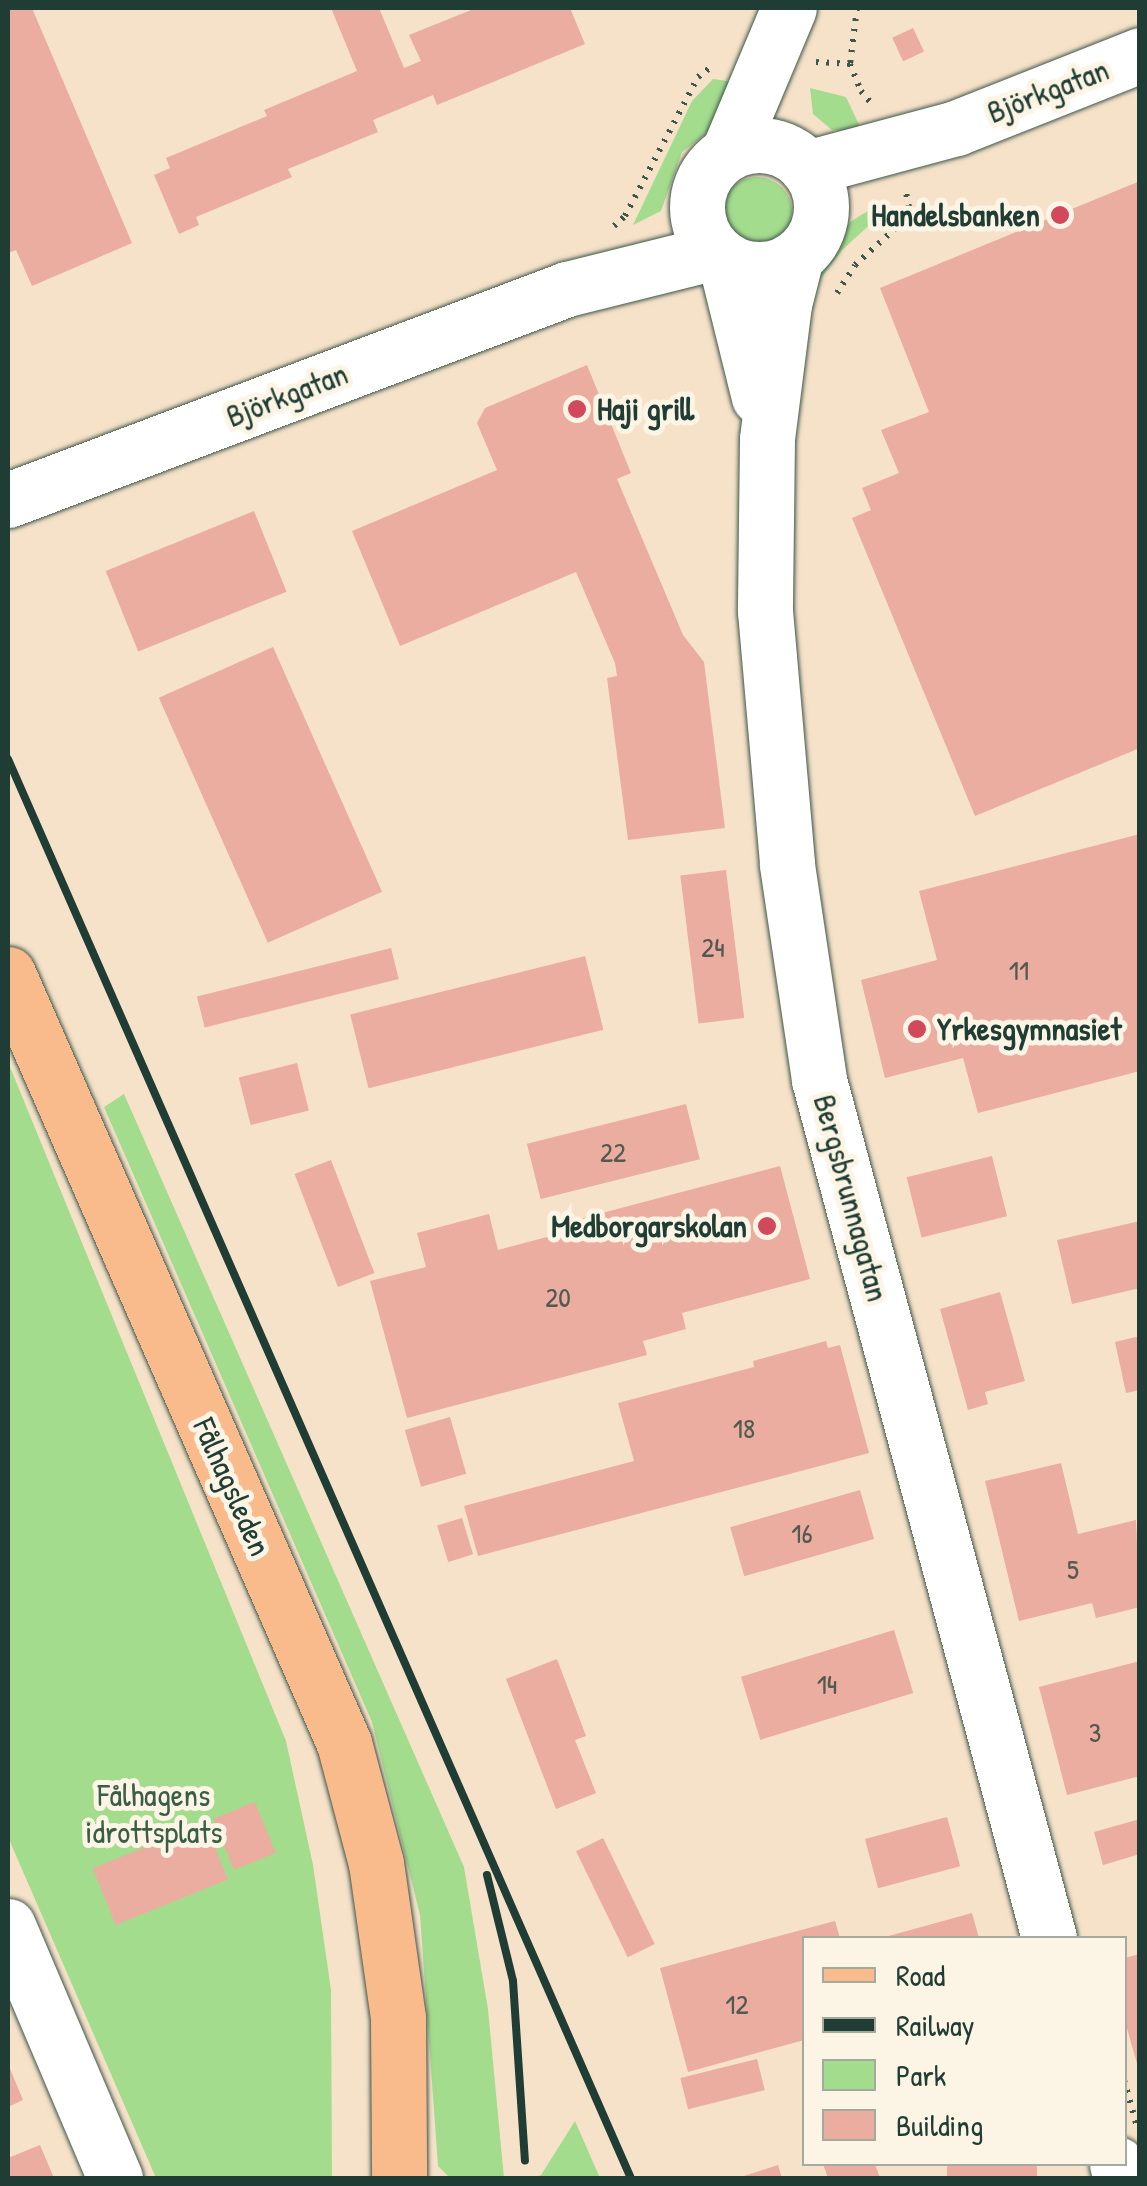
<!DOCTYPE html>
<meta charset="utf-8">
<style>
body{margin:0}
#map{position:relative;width:1147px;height:2186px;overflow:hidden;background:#f6e2c9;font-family:"Patrick Hand",sans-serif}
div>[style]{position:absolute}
.green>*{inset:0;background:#a4dc8e}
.round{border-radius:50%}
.building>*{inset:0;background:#eaad9f;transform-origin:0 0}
.path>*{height:6px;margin-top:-3px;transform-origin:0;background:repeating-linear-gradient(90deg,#3f564a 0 2.5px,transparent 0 10.5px)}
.roads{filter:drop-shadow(0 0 2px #3f564a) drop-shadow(0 0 2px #3f564a)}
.minor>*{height:55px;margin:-27.5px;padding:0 27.5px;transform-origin:27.5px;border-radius:27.5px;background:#fff}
.minor>.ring{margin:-27.5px;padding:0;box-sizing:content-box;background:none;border:55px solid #fff;border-radius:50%}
.major>*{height:55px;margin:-27.5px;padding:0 27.5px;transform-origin:27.5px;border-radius:27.5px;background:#fabb8c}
.rail>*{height:8px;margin:-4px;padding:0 4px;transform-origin:4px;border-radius:4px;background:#1f3d34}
.dots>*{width:28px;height:28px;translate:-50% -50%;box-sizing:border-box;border:5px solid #fcf5e5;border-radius:50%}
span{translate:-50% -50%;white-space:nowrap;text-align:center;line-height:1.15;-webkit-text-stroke:10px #fcf5e5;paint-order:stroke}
.number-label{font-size:28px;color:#52594f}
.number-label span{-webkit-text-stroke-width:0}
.street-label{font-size:32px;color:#1f3d34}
.poi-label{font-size:32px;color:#1f3d34;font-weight:700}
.right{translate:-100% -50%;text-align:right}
.left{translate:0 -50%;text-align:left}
.park-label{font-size:32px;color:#3a5d46}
.frame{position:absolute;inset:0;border:10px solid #1f3d34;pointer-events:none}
.legend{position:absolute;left:802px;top:1936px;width:325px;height:230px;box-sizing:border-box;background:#fcf5e5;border:2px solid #a4ab9e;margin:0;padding:12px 18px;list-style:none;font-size:30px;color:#1f3d34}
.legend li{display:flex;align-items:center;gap:20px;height:50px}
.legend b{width:50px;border:2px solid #a4ab9e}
</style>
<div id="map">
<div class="green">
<i style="clip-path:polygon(713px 79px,735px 82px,720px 123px,682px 152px,661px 211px,633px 225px,692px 101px)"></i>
<i style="clip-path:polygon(810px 88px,846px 97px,862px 131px,832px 130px,813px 114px)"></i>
<i class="round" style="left:722px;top:177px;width:70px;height:70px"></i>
<i style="clip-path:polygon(879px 204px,876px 219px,842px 250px,818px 282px,805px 325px,816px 267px,850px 222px)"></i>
<i style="clip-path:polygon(8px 1062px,286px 1741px,313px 1865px,331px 1990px,332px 2178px,156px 2178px,8px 1837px)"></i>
<i style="clip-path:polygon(124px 1094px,464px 1867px,488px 2009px,504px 2178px,450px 2178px,438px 2166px,420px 1915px,372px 1722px,104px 1107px)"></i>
<i style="clip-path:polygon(575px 2121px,600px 2178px,529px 2178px,541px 2175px)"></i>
</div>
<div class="building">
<i style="clip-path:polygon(8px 8px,32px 8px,132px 243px,32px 286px,16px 250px,8px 253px)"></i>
<i style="clip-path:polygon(331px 8px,379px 8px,404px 68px,421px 61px,409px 35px,476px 8px,570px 8px,585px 44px,437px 105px,433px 95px,373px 120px,378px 132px,288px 169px,292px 177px,196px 217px,199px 225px,179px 234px,154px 175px,170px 168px,166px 158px,267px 116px,264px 110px,357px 71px)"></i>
<i style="left:913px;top:28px;width:26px;height:23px;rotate:65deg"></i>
<i style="clip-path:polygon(1140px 181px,1140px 748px,975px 816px,852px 518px,871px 510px,862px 488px,899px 473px,881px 430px,929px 412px,880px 288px)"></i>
<i style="clip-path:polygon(587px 365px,631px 473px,617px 479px,683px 635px,704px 662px,725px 828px,628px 840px,607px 678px,617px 676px,615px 663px,576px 572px,400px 646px,352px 531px,497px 470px,477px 423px,485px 408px)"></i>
<i style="left:254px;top:511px;width:87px;height:160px;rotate:68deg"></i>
<i style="left:273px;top:647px;width:268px;height:125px;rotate:66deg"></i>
<i style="clip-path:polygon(1140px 834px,1140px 1071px,978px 1113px,963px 1058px,885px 1078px,861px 980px,937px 960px,919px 891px)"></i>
<i style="left:726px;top:870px;width:149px;height:46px;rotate:83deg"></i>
<i style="left:391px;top:948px;width:32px;height:200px;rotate:76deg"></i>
<i style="left:585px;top:956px;width:76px;height:242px;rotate:76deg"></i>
<i style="left:297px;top:1063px;width:49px;height:60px;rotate:76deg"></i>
<i style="left:686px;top:1104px;width:57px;height:164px;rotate:76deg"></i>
<i style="left:992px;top:1156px;width:62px;height:88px;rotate:76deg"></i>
<i style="left:331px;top:1160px;width:121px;height:39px;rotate:69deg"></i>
<i style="clip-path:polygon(780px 1166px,810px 1279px,682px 1313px,686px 1329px,643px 1341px,647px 1355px,407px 1418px,370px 1281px,426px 1267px,417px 1233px,489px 1214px,498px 1250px,570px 1231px,568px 1222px)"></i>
<i style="clip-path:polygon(1140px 1221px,1140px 1288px,1072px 1304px,1057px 1240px)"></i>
<i style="clip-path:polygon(1000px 1292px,1025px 1381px,985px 1392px,988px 1404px,968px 1410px,940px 1309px)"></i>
<i style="clip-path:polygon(1140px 1336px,1140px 1390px,1126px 1393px,1115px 1342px)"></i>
<i style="clip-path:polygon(826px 1341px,828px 1348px,840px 1345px,869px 1453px,478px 1556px,464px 1506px,634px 1461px,618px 1403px,754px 1367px,753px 1361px)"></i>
<i style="left:450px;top:1417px;width:59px;height:47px;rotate:74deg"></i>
<i style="clip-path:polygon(1061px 1463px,1078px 1534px,1136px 1520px,1140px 1607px,1096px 1618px,1092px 1603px,1019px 1621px,985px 1481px)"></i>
<i style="left:860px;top:1490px;width:51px;height:135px;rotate:74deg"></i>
<i style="left:462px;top:1518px;width:38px;height:26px;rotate:73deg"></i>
<i style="left:894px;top:1630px;width:66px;height:160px;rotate:73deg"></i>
<i style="clip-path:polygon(557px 1659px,586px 1736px,575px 1740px,596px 1793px,556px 1809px,506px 1679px)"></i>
<i style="clip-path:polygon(1140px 1661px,1140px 1776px,1067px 1795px,1039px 1687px)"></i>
<i style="left:255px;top:1802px;width:55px;height:45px;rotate:68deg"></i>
<i style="left:947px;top:1817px;width:51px;height:85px;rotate:75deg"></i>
<i style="clip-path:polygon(1140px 1819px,1140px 1854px,1103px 1865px,1094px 1832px)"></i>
<i style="left:205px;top:1823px;width:61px;height:121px;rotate:68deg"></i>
<i style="left:603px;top:1838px;width:118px;height:30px;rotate:64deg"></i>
<i style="clip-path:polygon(972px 1913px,979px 1938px,885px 1938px,885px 1937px)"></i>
<i style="clip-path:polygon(835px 1921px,840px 1938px,804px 1938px,804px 2040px,688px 2072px,660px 1968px)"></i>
<i style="clip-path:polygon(1140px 1954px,1140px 2067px,1138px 2067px,1124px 2018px,1124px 1958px)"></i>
<i style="left:757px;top:2059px;width:32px;height:79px;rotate:76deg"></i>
<i style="clip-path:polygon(8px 2064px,23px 2100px,8px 2107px)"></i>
<i style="clip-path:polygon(40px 2145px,54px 2178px,8px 2178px,8px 2158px)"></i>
<i style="clip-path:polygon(823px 2164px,875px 2164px,880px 2178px,828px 2178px)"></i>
<i style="left:947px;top:2164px;width:90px;height:15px"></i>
<i style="clip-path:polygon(778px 2165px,782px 2178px,738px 2178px)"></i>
</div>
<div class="path">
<i style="left:857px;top:8px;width:56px;rotate:97.1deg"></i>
<i style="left:850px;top:64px;width:29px;rotate:68deg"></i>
<i style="left:861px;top:91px;width:17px;rotate:50deg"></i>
<i style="left:816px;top:62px;width:34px;rotate:3deg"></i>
<i style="left:614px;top:226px;width:15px;rotate:-42deg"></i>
<i style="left:625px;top:216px;width:157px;rotate:-62.3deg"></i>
<i style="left:698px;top:77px;width:15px;rotate:-37deg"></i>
<i style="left:837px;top:293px;width:33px;rotate:-57deg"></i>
<i style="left:855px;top:265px;width:61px;rotate:-42.3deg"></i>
<i style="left:900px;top:224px;width:19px;rotate:-62deg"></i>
<i style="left:909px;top:207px;width:19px;rotate:-102deg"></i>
<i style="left:1124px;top:2080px;width:45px;rotate:74.4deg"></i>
</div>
<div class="roads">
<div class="minor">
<i class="ring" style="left:697px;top:145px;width:69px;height:69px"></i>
<i style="left:728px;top:153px;width:157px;rotate:-67.2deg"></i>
<i style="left:807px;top:168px;width:154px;rotate:-15deg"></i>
<i style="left:956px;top:128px;width:198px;rotate:-21.6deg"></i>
<i style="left:796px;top:257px;width:49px;rotate:104.3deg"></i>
<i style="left:784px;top:304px;width:136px;rotate:97.2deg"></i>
<i style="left:767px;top:439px;width:172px;rotate:90.7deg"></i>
<i style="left:765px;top:611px;width:255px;rotate:85deg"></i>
<i style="left:787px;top:865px;width:217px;rotate:81.5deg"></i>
<i style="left:819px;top:1080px;width:888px;rotate:74.99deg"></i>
<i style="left:725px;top:260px;width:141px;rotate:76.1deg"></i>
<i style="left:8px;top:500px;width:597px;rotate:-20.68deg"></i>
<i style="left:567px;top:289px;width:153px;rotate:-14deg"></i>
<i style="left:8px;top:1926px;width:274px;rotate:67deg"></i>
<i style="left:1117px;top:2164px;width:15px;rotate:74deg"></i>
</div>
<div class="major">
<i style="left:8px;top:974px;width:839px;rotate:66.4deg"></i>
<i style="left:344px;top:1743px;width:124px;rotate:75.1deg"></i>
<i style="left:376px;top:1863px;width:157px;rotate:81.9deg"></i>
<i style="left:398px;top:2018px;width:160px;rotate:89.6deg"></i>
</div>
</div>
<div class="rail">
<i style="left:8px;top:759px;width:1550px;rotate:66.3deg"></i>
<i style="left:487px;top:1875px;width:109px;rotate:76.2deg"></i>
<i style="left:513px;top:1981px;width:180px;rotate:86.2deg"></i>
</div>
<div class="dots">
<i style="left:1060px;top:215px;background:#d1495b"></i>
<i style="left:577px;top:409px;background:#d1495b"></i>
<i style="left:917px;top:1029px;background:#d1495b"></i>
<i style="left:767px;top:1226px;background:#d1495b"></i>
</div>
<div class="number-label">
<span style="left:713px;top:947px">24</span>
<span style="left:1019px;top:970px">11</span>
<span style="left:613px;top:1152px">22</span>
<span style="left:558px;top:1297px">20</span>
<span style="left:744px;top:1428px">18</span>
<span style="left:802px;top:1533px">16</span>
<span style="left:1073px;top:1569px">5</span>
<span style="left:827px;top:1684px">14</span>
<span style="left:1095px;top:1732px">3</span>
<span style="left:737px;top:2004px">12</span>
</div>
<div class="street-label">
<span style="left:1048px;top:91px;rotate:-21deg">Björkgatan</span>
<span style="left:287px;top:395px;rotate:-21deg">Björkgatan</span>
<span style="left:851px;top:1198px;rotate:75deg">Bergsbrunnagatan</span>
<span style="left:232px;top:1487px;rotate:66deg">Fålhagsleden</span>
</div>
<div class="poi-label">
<span class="right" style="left:1040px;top:215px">Handelsbanken</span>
<span class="left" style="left:597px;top:409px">Haji grill</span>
<span class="left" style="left:937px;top:1029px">Yrkesgymnasiet</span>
<span class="right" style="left:747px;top:1226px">Medborgarskolan</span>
</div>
<div class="park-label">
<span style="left:154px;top:1814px">Fålhagens<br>idrottsplats</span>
</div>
<div class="frame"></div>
<ul class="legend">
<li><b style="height:12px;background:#fabb8c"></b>Road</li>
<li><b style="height:12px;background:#1f3d34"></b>Railway</li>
<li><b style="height:28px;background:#a4dc8e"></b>Park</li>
<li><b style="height:28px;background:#eaad9f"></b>Building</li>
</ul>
</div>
